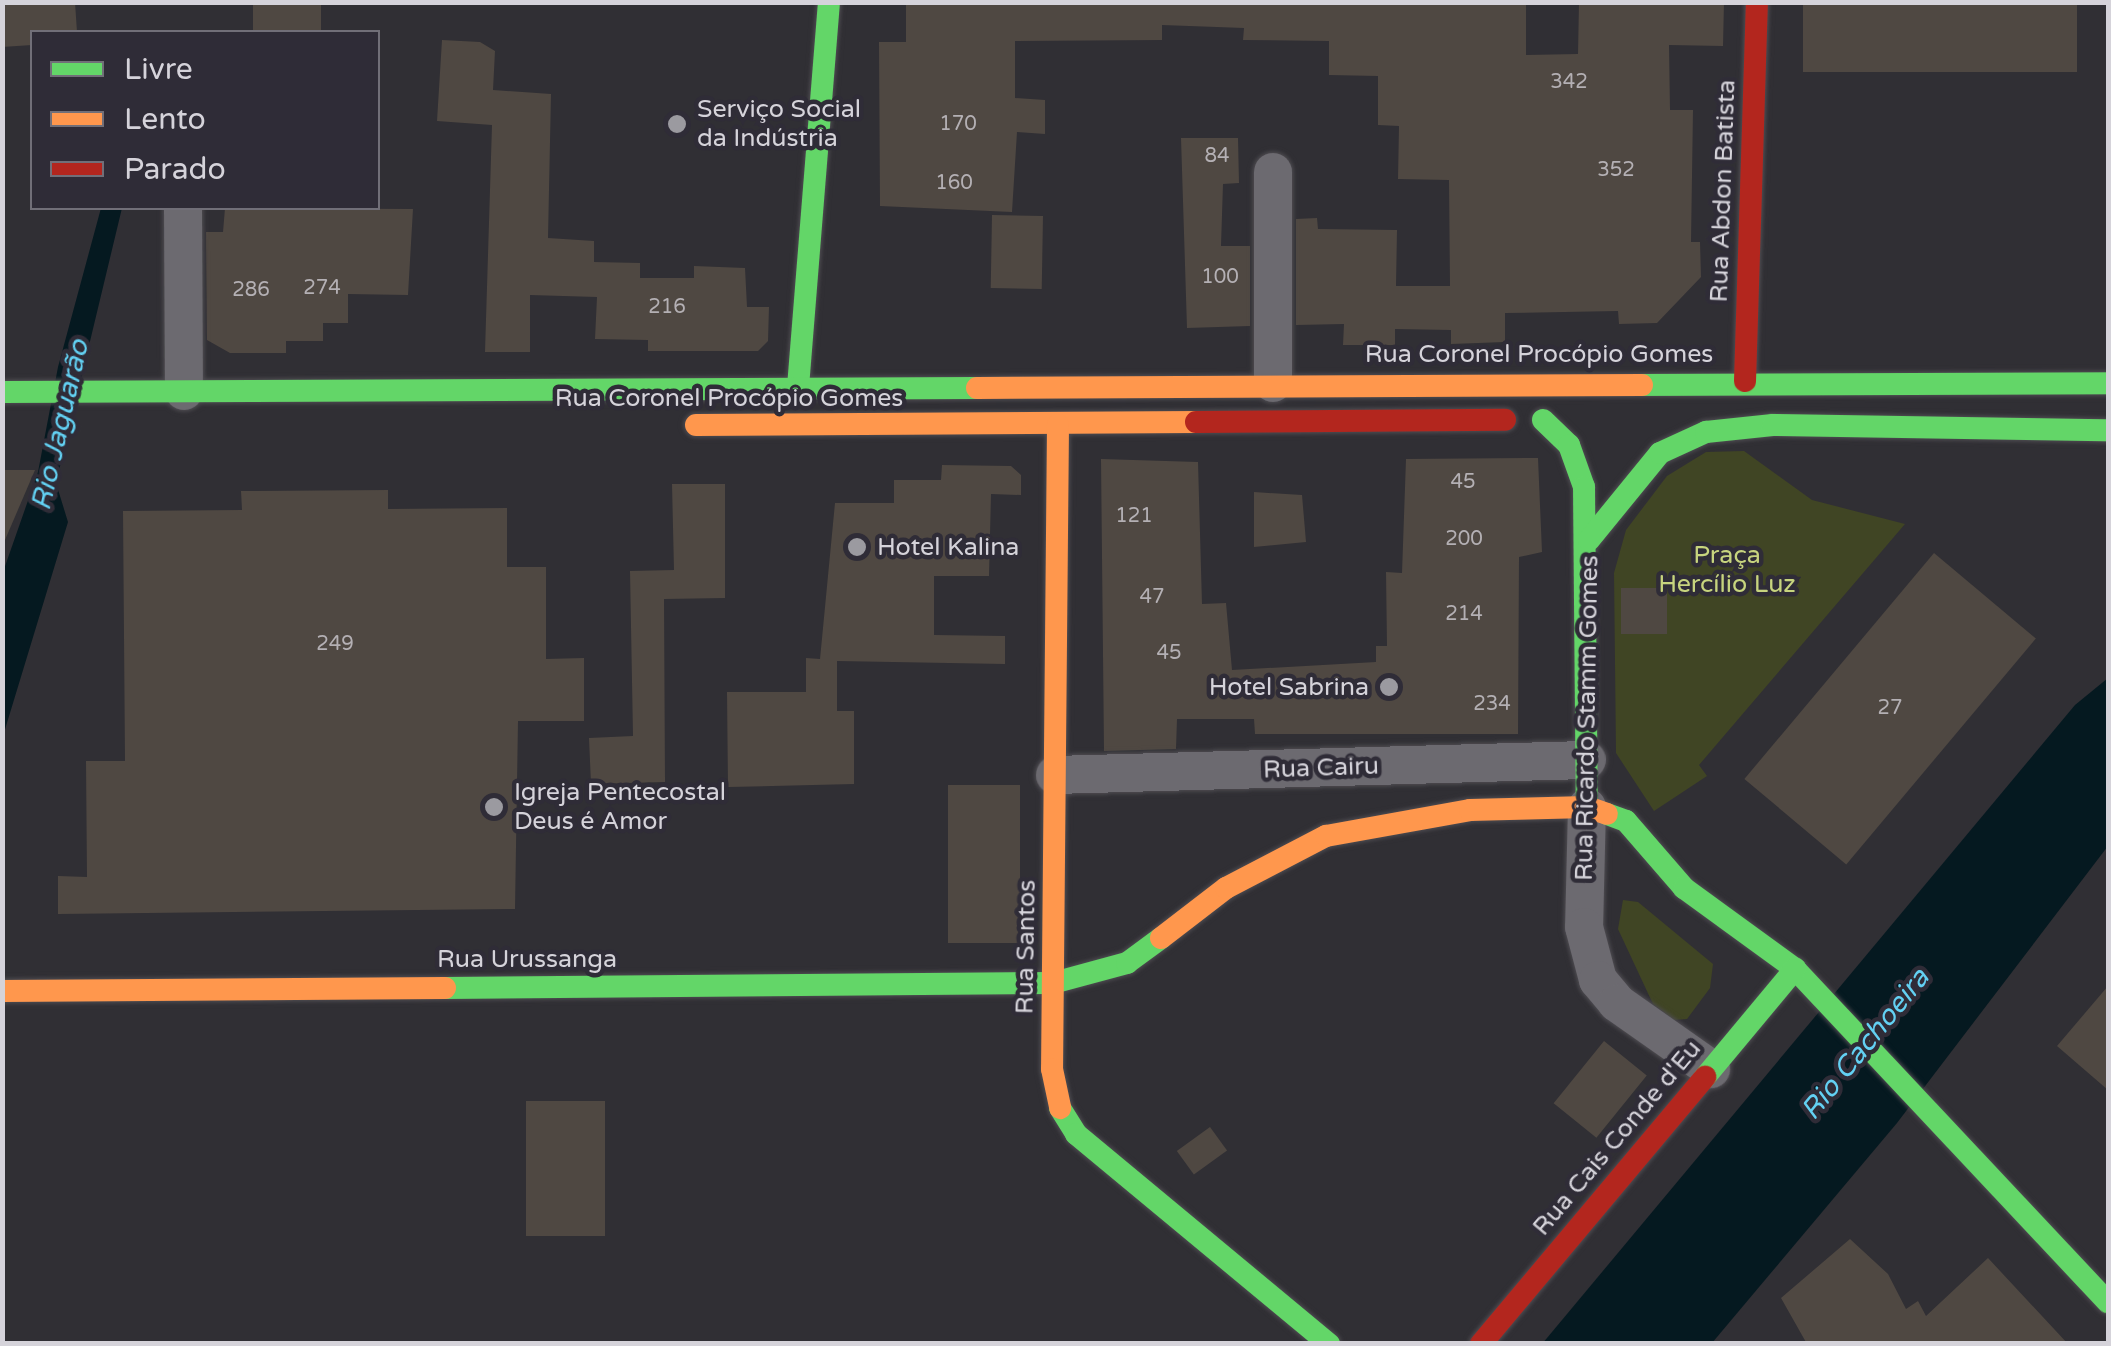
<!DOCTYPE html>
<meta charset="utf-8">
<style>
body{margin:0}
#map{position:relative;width:2111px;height:1346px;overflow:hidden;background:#302f34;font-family:"Varela Round",sans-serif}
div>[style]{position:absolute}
.green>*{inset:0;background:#404524}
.water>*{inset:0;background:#051920}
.building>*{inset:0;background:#4f4842;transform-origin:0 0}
.roads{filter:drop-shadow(0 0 2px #4e4c51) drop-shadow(0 0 2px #4e4c51)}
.street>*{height:38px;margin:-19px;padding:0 19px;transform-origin:19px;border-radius:19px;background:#6c6a70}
.fast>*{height:22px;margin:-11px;padding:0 11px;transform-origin:11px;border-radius:11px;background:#63d668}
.slow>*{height:22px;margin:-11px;padding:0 11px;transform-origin:11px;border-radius:11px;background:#ff974d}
.jam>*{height:22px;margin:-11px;padding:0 11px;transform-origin:11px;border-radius:11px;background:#b3261e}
.dots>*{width:28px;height:28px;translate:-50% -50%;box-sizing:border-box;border:5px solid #2f2c37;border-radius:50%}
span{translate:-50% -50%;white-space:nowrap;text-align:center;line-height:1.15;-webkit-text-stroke:9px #2f2c37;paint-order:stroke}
.number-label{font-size:20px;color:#b4b0b4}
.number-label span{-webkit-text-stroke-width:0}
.poi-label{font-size:25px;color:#d5d3da}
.left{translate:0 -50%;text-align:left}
.right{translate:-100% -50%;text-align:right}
.street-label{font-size:25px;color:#d5d3da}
.park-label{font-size:25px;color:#c7d47e}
.water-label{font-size:28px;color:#63d1f3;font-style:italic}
.frame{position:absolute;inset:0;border:5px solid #d5d3da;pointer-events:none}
.legend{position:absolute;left:30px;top:30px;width:350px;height:180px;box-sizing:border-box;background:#2f2c37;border:2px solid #716f78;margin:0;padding:12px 18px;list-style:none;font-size:30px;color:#d5d3da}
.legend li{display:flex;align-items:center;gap:20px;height:50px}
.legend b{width:50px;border:2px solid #716f78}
</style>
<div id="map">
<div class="green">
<i style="clip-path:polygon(1744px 451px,1812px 500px,1905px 524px,1699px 765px,1707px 776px,1654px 811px,1616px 753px,1614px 573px,1626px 530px,1667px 476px,1706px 452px)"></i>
<i style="clip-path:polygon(1623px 900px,1638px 902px,1713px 964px,1710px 988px,1687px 1019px,1674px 1020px,1653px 1004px,1618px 929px)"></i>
</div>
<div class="water">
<i style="clip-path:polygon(101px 208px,122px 208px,56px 483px,68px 522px,3px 736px,3px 572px,38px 472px,58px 367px)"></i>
<i style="clip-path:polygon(2108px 678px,2108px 846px,1897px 1123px,1712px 1343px,1542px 1344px,2075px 705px)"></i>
</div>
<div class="building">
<i style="clip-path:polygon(2px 2px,75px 2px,77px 32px,32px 32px,32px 45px,2px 47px)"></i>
<i style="left:253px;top:2px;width:68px;height:30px"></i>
<i style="clip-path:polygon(906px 2px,1526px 5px,1526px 55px,1578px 54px,1579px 2px,1724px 2px,1723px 46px,1669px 45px,1670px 110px,1693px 110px,1691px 242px,1700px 242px,1701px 277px,1657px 323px,1619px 324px,1618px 311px,1505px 313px,1505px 342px,1451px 344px,1451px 330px,1395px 329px,1395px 345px,1343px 345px,1344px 324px,1296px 325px,1296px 219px,1317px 218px,1318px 229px,1397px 230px,1396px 286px,1450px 286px,1449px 180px,1398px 179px,1399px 126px,1378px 125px,1378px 76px,1329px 75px,1329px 41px,1243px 40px,1244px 28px,1162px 25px,1162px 40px,1015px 41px,1015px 98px,1045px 100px,1045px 134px,1017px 132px,1012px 212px,880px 206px,879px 42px,906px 42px)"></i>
<i style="left:1803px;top:2px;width:274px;height:70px"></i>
<i style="clip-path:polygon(442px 40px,480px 42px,495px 51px,493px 90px,551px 94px,548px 238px,594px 241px,594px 262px,640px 263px,640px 278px,694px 278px,694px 266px,745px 268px,747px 307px,769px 307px,768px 341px,758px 351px,648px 351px,648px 340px,595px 339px,597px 297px,530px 295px,530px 352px,485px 352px,492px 125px,437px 121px)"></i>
<i style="clip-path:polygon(1181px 138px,1238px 138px,1239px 183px,1223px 184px,1221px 246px,1250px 246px,1250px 326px,1187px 328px)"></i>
<i style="clip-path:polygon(225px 208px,413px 209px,408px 295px,348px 294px,348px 323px,323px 323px,323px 341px,286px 341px,286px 353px,230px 353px,207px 340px,206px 232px,223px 232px)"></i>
<i style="left:992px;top:215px;width:51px;height:73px;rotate:1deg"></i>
<i style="clip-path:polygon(1538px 458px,1542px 552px,1519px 557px,1518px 734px,1255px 734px,1254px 719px,1177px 719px,1176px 749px,1104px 751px,1101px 459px,1198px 462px,1202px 604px,1226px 603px,1232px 670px,1376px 662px,1376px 646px,1387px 646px,1386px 572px,1402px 573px,1406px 459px)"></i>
<i style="clip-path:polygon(942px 465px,1011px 466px,1021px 475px,1021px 495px,991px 494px,989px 576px,934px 576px,934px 635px,1005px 636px,1005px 664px,837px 661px,837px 711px,854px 711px,854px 784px,728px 787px,727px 692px,806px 692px,806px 658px,820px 659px,835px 503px,894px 503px,894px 480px,941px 480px)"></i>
<i style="clip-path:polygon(2px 470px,35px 470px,2px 547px)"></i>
<i style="clip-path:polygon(672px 484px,725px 484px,725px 598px,664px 599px,665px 782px,591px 784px,589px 738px,633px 736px,630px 571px,674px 570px)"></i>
<i style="clip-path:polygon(388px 490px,388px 509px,507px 508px,507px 567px,546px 567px,546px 659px,584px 658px,584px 721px,518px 721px,515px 909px,58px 914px,58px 876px,87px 877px,86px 761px,125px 761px,123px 511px,242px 510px,241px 491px)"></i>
<i style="clip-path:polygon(1254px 492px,1302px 495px,1306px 542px,1254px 547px)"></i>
<i style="left:1934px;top:553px;width:133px;height:295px;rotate:40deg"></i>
<i style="left:1621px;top:588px;width:46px;height:46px"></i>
<i style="left:948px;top:785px;width:72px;height:158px"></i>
<i style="clip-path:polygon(2108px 986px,2108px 1090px,2057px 1046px)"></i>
<i style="left:1604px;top:1041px;width:55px;height:80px;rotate:39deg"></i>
<i style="left:605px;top:1101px;width:135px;height:79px;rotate:90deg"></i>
<i style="left:1210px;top:1127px;width:29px;height:41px;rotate:54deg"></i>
<i style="clip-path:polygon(1850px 1239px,1888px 1274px,1906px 1309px,1918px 1301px,1926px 1316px,1988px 1258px,2068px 1344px,1807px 1344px,1781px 1298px)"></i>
</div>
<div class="roads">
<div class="street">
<i style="left:1273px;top:172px;width:211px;rotate:90deg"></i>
<i style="left:183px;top:208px;width:183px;rotate:89.7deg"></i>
<i style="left:1055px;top:775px;width:532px;rotate:-1.62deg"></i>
<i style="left:1587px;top:807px;width:120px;rotate:91.4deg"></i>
<i style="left:1584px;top:927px;width:55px;rotate:75.2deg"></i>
<i style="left:1598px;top:980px;width:30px;rotate:50deg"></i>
<i style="left:1617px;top:1003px;width:115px;rotate:35.1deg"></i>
</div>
<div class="fast">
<i style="left:1642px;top:385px;width:466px;rotate:-0.2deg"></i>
<i style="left:798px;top:387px;width:386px;rotate:-85.4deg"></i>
<i style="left:2px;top:392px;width:975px;rotate:-0.24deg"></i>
<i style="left:1543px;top:420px;width:36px;rotate:44deg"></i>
<i style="left:1569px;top:445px;width:45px;rotate:70.3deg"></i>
<i style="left:1584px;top:487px;width:320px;rotate:89.5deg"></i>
<i style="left:1589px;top:540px;width:112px;rotate:-50.8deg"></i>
<i style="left:1660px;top:453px;width:51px;rotate:-24.5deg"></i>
<i style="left:1706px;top:432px;width:67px;rotate:-6deg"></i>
<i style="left:1773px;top:425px;width:335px;rotate:0.9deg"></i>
<i style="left:1607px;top:814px;width:20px;rotate:20deg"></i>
<i style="left:1626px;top:821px;width:89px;rotate:49.1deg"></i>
<i style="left:1684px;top:888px;width:137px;rotate:36.1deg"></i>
<i style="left:1795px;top:969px;width:457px;rotate:46.8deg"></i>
<i style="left:445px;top:988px;width:608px;rotate:-0.47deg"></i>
<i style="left:1053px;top:983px;width:77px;rotate:-15.1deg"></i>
<i style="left:1127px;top:963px;width:42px;rotate:-36.3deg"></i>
<i style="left:1705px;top:1077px;width:141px;rotate:-50.2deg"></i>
<i style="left:1060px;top:1108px;width:31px;rotate:58deg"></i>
<i style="left:1076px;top:1134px;width:329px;rotate:39.7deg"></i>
</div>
<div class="slow">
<i style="left:977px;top:388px;width:665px;rotate:-0.26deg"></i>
<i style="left:696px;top:425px;width:500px;rotate:-0.34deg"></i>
<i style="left:1058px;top:425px;width:644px;rotate:90.53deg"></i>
<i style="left:1052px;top:1069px;width:40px;rotate:78deg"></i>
<i style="left:1161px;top:938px;width:82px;rotate:-37.6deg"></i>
<i style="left:1226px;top:888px;width:113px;rotate:-27.5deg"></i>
<i style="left:1326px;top:836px;width:146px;rotate:-10.2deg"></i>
<i style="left:1470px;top:810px;width:117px;rotate:-1.5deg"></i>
<i style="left:1587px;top:807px;width:21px;rotate:19deg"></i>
<i style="left:2px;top:991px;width:443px;rotate:-0.4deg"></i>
</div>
<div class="jam">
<i style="left:1745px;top:381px;width:379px;rotate:-88.2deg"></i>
<i style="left:1196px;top:422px;width:309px;rotate:-0.4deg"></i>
<i style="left:1481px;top:1344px;width:349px;rotate:-50deg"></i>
</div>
</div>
<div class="dots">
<i style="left:677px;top:124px;background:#9b9aa0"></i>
<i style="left:857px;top:547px;background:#9b9aa0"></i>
<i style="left:1389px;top:687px;background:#9b9aa0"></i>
<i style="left:494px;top:807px;background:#9b9aa0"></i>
</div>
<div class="number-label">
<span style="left:1569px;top:82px">342</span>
<span style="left:958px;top:124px">170</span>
<span style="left:1217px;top:156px">84</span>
<span style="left:1616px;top:170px">352</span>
<span style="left:954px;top:183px">160</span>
<span style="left:1220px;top:277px">100</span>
<span style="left:322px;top:288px">274</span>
<span style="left:251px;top:290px">286</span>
<span style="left:667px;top:307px">216</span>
<span style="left:1463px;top:482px">45</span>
<span style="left:1134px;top:516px">121</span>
<span style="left:1464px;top:539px">200</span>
<span style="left:1152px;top:597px">47</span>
<span style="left:1464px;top:614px">214</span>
<span style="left:335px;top:644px">249</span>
<span style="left:1169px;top:653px">45</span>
<span style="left:1492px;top:704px">234</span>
<span style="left:1890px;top:708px">27</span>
</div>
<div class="poi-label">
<span class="left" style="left:697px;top:124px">Serviço Social<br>da Indústria</span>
<span class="left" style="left:877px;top:547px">Hotel Kalina</span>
<span class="right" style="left:1369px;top:687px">Hotel Sabrina</span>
<span class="left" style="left:514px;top:807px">Igreja Pentecostal<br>Deus é Amor</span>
</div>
<div class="street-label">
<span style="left:1723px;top:191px;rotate:-88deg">Rua Abdon Batista</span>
<span style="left:1539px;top:354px">Rua Coronel Procópio Gomes</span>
<span style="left:729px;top:398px">Rua Coronel Procópio Gomes</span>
<span style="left:1587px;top:718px;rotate:-89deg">Rua Ricardo Stamm Gomes</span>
<span style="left:1321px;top:768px;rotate:-2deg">Rua Cairu</span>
<span style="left:1026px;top:947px;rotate:-89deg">Rua Santos</span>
<span style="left:527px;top:959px">Rua Urussanga</span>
<span style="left:1617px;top:1138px;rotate:-50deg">Rua Cais Conde d'Eu</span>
</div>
<div class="park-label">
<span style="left:1727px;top:570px">Praça<br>Hercílio Luz</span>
</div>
<div class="water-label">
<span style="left:60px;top:425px;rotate:-77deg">Rio Jaguarão</span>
<span style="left:1865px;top:1044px;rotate:-51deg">Rio Cachoeira</span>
</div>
<div class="frame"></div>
<ul class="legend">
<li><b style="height:12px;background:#63d668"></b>Livre</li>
<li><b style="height:12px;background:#ff974d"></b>Lento</li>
<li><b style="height:12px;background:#b3261e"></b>Parado</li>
</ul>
</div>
